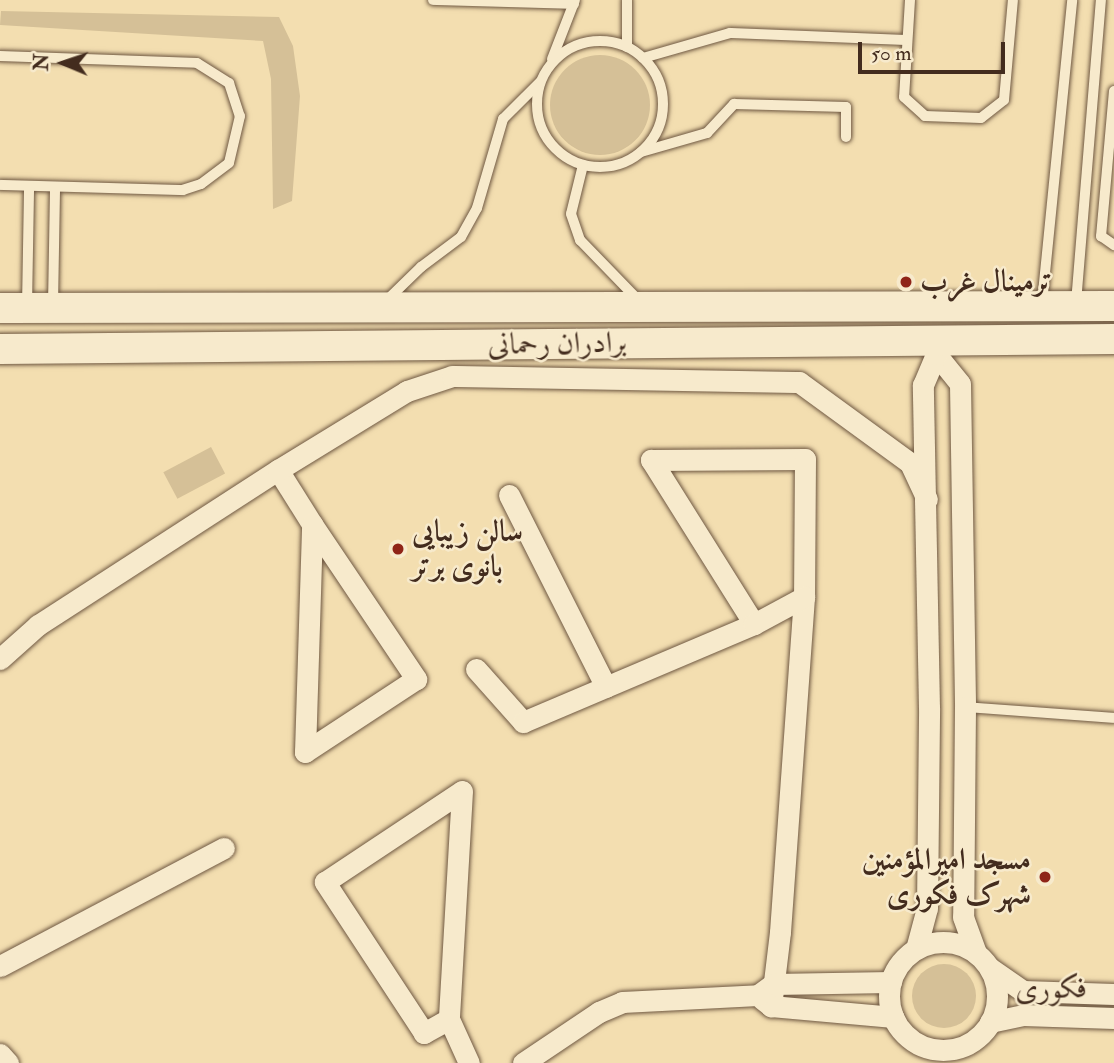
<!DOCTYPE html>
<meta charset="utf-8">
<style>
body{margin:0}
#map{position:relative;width:1114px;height:1063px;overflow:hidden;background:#f3deb0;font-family:"IM FELL Double Pica",Amiri,serif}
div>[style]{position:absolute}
.green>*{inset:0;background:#d5c097;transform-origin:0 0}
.round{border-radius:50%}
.roads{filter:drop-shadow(0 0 2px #6f5842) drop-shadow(0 0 2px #6f5842)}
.service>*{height:10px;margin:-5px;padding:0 5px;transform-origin:5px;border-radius:5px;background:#f7eacc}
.service>.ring{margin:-5px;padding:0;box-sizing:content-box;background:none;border:10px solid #f7eacc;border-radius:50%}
.minor>*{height:21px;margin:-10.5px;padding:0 10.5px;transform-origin:10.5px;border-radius:10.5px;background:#f7eacc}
.minor>.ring{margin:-10.5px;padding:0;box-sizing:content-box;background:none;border:21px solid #f7eacc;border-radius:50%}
.secondary>*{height:30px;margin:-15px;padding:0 15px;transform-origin:15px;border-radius:15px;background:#f7eacc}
.dots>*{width:19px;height:19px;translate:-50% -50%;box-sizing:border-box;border:4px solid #f7eacc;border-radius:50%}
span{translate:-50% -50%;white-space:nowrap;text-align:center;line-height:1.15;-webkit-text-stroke:5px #f7eacc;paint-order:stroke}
.poi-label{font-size:30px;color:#432c1e;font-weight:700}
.left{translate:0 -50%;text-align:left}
.right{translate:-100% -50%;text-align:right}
.street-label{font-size:30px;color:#432c1e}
.north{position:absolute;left:28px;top:28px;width:70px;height:70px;-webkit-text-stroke:5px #f7eacc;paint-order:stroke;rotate:272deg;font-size:19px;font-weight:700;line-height:28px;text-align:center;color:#432c1e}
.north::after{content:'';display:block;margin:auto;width:24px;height:32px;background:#432c1e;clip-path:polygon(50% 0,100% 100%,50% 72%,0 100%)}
.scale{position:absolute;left:858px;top:42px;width:147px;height:32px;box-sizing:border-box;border:4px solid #432c1e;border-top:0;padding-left:9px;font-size:21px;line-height:24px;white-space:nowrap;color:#432c1e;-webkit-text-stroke:5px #f7eacc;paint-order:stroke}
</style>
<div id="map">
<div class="green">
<i style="clip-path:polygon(1px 11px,279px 17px,293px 46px,300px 96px,292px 201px,273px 209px,271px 79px,263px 41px,0 25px)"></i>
<i class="round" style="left:550px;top:55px;width:100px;height:100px"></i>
<i style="left:211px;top:447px;width:30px;height:54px;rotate:62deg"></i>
<i class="round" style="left:912px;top:964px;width:64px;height:64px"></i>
</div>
<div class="roads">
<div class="service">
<i style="left:433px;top:0;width:141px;rotate:1.6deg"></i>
<i style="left:910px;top:0;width:97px;rotate:93.5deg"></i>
<i style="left:904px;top:97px;width:28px;rotate:42deg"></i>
<i style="left:925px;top:116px;width:56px;rotate:2deg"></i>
<i style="left:981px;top:118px;width:29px;rotate:-38deg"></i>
<i style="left:1004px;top:100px;width:100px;rotate:-84.9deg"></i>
<i class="ring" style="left:537px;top:41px;width:116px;height:116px"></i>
<i style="left:627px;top:47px;width:47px;rotate:-90deg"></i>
<i style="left:0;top:56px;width:197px;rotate:2deg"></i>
<i style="left:197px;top:63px;width:38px;rotate:32deg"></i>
<i style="left:229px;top:83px;width:35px;rotate:72deg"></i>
<i style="left:240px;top:116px;width:48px;rotate:103.2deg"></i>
<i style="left:229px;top:163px;width:35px;rotate:143deg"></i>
<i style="left:201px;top:184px;width:19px;rotate:162deg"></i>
<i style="left:183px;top:190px;width:183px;rotate:-178.4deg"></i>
<i style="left:643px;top:58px;width:91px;rotate:-16deg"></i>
<i style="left:730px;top:33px;width:177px;rotate:2.3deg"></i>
<i style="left:552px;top:59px;width:63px;rotate:-68.7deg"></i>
<i style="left:1114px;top:91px;width:146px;rotate:95.1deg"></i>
<i style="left:1101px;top:236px;width:16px;rotate:35deg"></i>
<i style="left:641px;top:152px;width:69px;rotate:-16.1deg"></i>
<i style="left:707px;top:133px;width:40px;rotate:-47deg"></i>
<i style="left:734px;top:104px;width:112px;rotate:1.5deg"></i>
<i style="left:846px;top:107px;width:30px;rotate:90deg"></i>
<i style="left:583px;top:165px;width:50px;rotate:103.8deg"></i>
<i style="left:571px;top:214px;width:28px;rotate:71deg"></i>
<i style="left:580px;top:240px;width:86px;rotate:45.9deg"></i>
<i style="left:386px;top:301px;width:49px;rotate:-44.2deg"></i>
<i style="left:421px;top:267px;width:50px;rotate:-36.9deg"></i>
<i style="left:461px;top:237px;width:33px;rotate:-61deg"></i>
<i style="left:477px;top:208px;width:93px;rotate:-73.7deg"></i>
<i style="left:503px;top:119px;width:52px;rotate:-45deg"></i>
<i style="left:1042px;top:303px;width:304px;rotate:-84.3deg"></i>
<i style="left:1076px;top:303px;width:304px;rotate:-85.3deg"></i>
<i style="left:53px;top:305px;width:118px;rotate:-89deg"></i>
<i style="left:27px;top:306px;width:120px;rotate:-89deg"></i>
<i style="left:965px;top:707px;width:149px;rotate:4.2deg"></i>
</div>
<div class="minor">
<i style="left:936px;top:354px;width:38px;rotate:51deg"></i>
<i style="left:960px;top:384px;width:323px;rotate:89.1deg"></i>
<i style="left:965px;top:707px;width:210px;rotate:90.5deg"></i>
<i style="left:963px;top:917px;width:37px;rotate:70deg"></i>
<i style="left:278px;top:470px;width:64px;rotate:57.8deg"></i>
<i style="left:509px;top:495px;width:215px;rotate:63.2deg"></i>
<i style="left:312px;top:524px;width:187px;rotate:56.1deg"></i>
<i style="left:416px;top:679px;width:133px;rotate:146.7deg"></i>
<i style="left:305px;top:752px;width:228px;rotate:-88.2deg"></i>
<i style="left:754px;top:624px;width:194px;rotate:-122.1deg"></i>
<i style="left:651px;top:460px;width:154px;rotate:-0.4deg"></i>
<i style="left:805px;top:459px;width:138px;rotate:90.4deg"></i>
<i style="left:804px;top:597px;width:336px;rotate:94.1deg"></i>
<i style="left:780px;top:932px;width:75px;rotate:96.9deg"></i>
<i style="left:0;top:659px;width:51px;rotate:-41.8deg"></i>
<i style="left:38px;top:625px;width:286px;rotate:-32.9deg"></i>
<i style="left:278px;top:470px;width:151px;rotate:-31.5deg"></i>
<i style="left:407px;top:391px;width:47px;rotate:-18.4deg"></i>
<i style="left:452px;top:376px;width:347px;rotate:1deg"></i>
<i style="left:799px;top:382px;width:137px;rotate:36.1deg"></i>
<i style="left:910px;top:463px;width:40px;rotate:65deg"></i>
<i style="left:476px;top:669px;width:71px;rotate:48.4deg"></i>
<i style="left:523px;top:722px;width:251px;rotate:-23deg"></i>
<i style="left:754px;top:624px;width:57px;rotate:-28.4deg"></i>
<i class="ring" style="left:889px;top:942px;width:87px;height:87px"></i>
<i style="left:916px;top:949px;width:42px;rotate:-75deg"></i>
<i style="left:927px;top:908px;width:200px;rotate:-89.4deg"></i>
<i style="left:929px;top:708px;width:323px;rotate:-91.1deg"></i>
<i style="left:923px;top:385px;width:34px;rotate:-67deg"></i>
<i style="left:936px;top:354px;width:14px;rotate:-90deg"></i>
<i style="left:0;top:966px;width:253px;rotate:-27.8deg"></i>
<i style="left:990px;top:968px;width:40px;rotate:34.9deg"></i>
<i style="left:1023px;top:991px;width:91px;rotate:1.9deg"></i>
<i style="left:762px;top:999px;width:11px;rotate:38deg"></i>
<i style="left:771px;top:1006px;width:123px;rotate:5.1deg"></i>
<i style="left:449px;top:1019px;width:29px;rotate:151deg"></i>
<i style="left:424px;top:1033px;width:181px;rotate:-123.3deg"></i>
<i style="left:325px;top:882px;width:164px;rotate:-33.6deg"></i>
<i style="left:462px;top:791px;width:228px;rotate:93.3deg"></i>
<i style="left:449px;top:1019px;width:48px;rotate:65.6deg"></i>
<i style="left:990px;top:1022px;width:34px;rotate:-12deg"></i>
<i style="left:1023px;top:1015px;width:91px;rotate:1.9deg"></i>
<i style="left:0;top:1054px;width:12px;rotate:48deg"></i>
<i style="left:523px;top:1063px;width:92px;rotate:-33.9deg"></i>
<i style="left:599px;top:1012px;width:25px;rotate:-23deg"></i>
<i style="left:622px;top:1002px;width:136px;rotate:-2.9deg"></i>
<i style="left:758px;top:995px;width:19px;rotate:-36deg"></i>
<i style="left:773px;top:984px;width:118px;rotate:-1deg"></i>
</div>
<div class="secondary">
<i style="left:0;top:308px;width:1114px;rotate:-0.1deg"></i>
<i style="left:0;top:349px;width:1114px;rotate:-0.51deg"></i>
</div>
</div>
<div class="dots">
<i style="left:906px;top:282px;background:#8f2418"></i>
<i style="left:398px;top:549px;background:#8f2418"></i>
<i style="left:1045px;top:877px;background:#8f2418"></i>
</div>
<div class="poi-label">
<span class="left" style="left:920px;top:282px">ترمینال غرب</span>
<span class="left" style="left:412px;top:549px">سالن زیبایی<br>بانوی برتر</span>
<span class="right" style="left:1031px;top:877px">مسجد امیرالمؤمنین<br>شهرک فکوری</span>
</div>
<div class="street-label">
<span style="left:557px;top:344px;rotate:-1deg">برادران رحمانی</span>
<span style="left:1051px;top:989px;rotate:-1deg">فکوری</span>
</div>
<div class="north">N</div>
<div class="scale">50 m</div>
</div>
